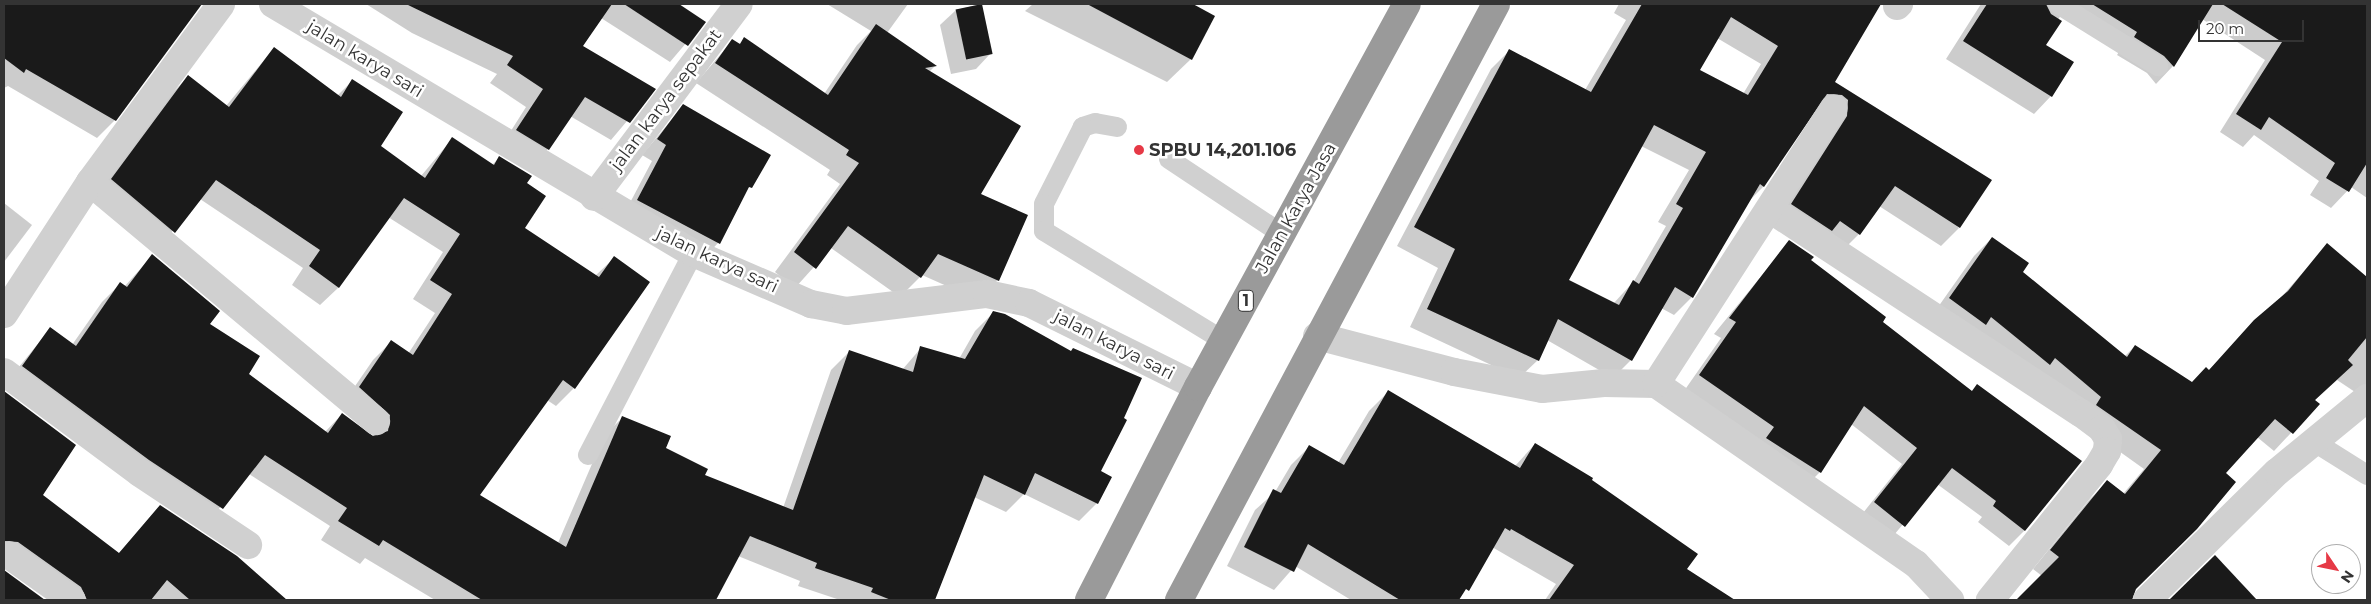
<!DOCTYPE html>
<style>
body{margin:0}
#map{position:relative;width:2371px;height:604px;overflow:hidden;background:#fff;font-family:Montserrat,sans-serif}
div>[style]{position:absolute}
.shadow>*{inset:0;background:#0003}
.building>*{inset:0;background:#1a1a1a;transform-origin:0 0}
.lane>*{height:20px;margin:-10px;padding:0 10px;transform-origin:10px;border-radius:10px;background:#d0d0d0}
.street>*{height:28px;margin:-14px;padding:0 14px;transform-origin:14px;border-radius:14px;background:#d0d0d0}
.highway>*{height:28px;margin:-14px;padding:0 14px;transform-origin:14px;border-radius:14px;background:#9a9a9a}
.dots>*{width:14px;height:14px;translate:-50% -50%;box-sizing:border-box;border:2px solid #fff;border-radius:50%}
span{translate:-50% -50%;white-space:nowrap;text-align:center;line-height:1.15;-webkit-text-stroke:5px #fff;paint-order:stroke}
.shield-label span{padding:1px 4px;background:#fff;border:1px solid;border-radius:4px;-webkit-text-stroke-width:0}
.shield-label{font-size:16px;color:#333;font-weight:700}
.street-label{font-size:18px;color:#333}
.poi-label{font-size:18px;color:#333;font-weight:700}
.left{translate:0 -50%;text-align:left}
.frame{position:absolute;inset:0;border:5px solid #333;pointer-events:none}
.north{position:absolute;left:2311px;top:544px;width:50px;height:50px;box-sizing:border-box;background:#fff;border:1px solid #adadad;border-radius:50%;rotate:124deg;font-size:14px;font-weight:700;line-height:20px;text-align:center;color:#333}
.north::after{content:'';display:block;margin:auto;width:18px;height:22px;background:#e63946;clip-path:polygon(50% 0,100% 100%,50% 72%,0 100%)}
.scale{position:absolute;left:2198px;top:20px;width:106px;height:22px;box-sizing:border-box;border:2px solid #333;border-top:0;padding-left:6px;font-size:15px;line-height:18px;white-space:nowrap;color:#333;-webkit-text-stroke:4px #fff;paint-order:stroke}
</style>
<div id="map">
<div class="shadow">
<i style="clip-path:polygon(4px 4px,200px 4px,115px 120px,97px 138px,8px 86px,4px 88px)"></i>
<i style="clip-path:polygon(366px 4px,676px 4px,704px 22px,670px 62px,601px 18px,582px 47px,654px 89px,611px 140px,570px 116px,548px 149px,531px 166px,500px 148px,526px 107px,490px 83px,497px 74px,412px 33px)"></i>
<i style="clip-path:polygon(827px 4px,908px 4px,887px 33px,935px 66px,929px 72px,979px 195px,998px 280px,978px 300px,922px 275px,900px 297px,831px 248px,795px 288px,775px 272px,840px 184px,827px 175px,830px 170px,696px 83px,732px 41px,738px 45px,745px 39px,824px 94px,857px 45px,871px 31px)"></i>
<i style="clip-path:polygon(981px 4px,991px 53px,976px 69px,951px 74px,940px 25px,956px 10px)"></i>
<i style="clip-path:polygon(1033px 4px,1190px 4px,1213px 16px,1191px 59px,1167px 82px,1025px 11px)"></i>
<i style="clip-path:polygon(evenodd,1619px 4px,1880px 4px,1833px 83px,1959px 228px,1941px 246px,1879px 206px,1859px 234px,1841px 252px,1774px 222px,1824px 112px,1814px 112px,1763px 187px,1748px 202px,1692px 297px,1674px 315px,1661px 308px,1631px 360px,1613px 378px,1547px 340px,1538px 360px,1519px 378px,1410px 327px,1438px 268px,1397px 246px,1491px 69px,1509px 51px,1585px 90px,1626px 20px,1614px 13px,1619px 4px,1717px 38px,1761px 64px,1743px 94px,1699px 71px,1717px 38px,1619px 4px,1641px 146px,1689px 170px,1658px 222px,1666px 226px,1634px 281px,1613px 304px,1567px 281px,1641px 146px)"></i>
<i style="clip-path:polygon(1981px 4px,2367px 4px,2367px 198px,2351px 187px,2331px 208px,2310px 195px,2319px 181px,2254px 135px,2243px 147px,2220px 132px,2265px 60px,2202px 19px,2173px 66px,2156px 84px,2147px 73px,2117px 55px,2120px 50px,2062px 13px,2044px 45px,2051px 96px,2034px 114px,1946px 59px)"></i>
<i style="clip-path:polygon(274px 48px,337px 96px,352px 81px,379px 146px,421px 176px,452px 139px,492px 165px,499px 158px,525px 183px,523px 228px,595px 276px,614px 258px,574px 388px,556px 406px,547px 400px,478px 495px,558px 543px,604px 436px,622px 418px,703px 476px,783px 508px,831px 370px,849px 352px,902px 370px,921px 348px,959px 359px,975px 331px,993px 313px,1099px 471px,1097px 503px,1079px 521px,1024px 494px,1006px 512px,974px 497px,934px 600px,840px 600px,798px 586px,800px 581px,738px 556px,714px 600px,435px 600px,365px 558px,360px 564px,321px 540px,330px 526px,249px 474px,204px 526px,5px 384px,50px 329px,72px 345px,102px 302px,120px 284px,124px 287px,152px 256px,247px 374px,325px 432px,342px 414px,372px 438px,373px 433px,342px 405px,373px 360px,391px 342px,408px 354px,435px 313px,413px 299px,443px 252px,388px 217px,338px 288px,320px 305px,292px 285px,303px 268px,200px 199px,156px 250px,94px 198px,170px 95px,188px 77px,226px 106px)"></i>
<i style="clip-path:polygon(683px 106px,769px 156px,743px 196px,718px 243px,703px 259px,623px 216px,652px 161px,642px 155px)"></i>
<i style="clip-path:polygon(4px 203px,32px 225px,4px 262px)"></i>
<i style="clip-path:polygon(1992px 238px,2021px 273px,2124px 357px,2135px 346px,2191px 383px,2208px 371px,2277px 302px,2327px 245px,2367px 279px,2367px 400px,2337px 380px,2314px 401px,2318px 404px,2274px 451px,2257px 437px,2224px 473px,2135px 589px,2131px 600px,2017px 600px,2042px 576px,2033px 569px,2089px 500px,2107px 482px,2123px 494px,2144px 469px,1931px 317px,1974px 256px)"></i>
<i style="clip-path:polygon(1789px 242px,1881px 322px,1971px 392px,1977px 386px,2025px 530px,2009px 546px,1978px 522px,1982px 517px,1937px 484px,1888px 542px,1859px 518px,1902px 464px,1851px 424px,1820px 472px,1804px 488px,1684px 391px,1721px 338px,1714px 334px)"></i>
<i style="clip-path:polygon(1388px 392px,1515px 466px,1535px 444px,1590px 480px,1685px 570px,1733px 600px,1545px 600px,1556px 584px,1492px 547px,1458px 600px,1351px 600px,1295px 566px,1274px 590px,1227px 566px,1255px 510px,1275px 492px,1291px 465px,1310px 446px,1338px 463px,1369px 411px)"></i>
<i style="clip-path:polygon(4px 393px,74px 445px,41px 495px,118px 554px,161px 507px,236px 557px,285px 600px,57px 600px,4px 562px)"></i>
<i style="clip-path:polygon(2215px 557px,2254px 600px,2171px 600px)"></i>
<i style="clip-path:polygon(4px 572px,43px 600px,4px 600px)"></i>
</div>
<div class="building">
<i style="clip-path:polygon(4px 4px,202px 4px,116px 121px,26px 69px,24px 73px,4px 58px)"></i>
<i style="clip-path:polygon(406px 4px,612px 4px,583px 46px,656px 89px,630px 123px,585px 97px,549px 150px,516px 130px,543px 89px,507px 65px,513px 56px)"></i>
<i style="clip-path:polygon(624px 4px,679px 4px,706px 22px,688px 46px)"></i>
<i style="left:982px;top:4px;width:51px;height:27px;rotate:78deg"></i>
<i style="clip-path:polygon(1087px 4px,1193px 4px,1215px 16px,1192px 60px)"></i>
<i style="clip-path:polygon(evenodd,1642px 4px,1881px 4px,1835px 82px,1992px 180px,1960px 228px,1895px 186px,1860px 235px,1840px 221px,1832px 231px,1791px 204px,1847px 116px,1848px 100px,1842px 95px,1827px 94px,1764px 187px,1760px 184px,1693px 298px,1675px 287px,1632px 361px,1558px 319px,1539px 361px,1427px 309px,1455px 249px,1414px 227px,1509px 49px,1591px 92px,1642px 4px,1731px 17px,1778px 46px,1748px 95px,1700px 70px,1731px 17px,1642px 4px,1654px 125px,1706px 152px,1676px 204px,1683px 208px,1639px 284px,1633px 280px,1619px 305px,1569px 280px,1654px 125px)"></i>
<i style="clip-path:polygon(1987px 4px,2046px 4px,2051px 14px,2062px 21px,2046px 45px,2074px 62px,2052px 97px,1963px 41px)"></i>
<i style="clip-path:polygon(2092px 4px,2213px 4px,2174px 67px,2164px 56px,2134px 37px,2137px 32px)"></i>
<i style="clip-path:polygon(2222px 4px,2367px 4px,2367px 163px,2349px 192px,2326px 178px,2335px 163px,2269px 117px,2261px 130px,2236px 114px,2282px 42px)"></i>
<i style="clip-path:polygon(876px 24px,937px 66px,925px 68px,1021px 126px,981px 194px,1028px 215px,999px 281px,938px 254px,921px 278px,848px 226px,816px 269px,794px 252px,859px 163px,846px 155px,849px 150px,715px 63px,732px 39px,740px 44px,744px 37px,828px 95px)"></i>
<i style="clip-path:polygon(274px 47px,341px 97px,352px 79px,403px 112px,381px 146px,425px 178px,452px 137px,494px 165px,499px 156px,532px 176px,527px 183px,546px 196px,525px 228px,599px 277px,614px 256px,650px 282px,575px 389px,563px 380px,480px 495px,566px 547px,622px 416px,671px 436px,666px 448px,708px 469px,705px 475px,793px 510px,849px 350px,913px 372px,920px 346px,965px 359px,993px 311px,1005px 314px,1071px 351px,1073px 348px,1142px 378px,1124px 418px,1127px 420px,1101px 471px,1112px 477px,1098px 504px,1035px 473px,1025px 495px,984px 475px,935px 600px,891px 600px,871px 592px,873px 588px,815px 568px,817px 563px,750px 536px,716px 600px,482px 600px,383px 540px,379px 546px,338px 521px,347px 508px,265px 455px,223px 509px,149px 460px,22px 366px,50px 327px,76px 346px,120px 282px,127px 287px,152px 254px,220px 311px,210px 324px,260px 356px,249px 374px,328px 433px,342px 413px,373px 436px,388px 431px,390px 415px,359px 387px,391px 340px,413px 355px,452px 294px,430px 280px,460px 234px,404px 198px,339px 288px,309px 266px,320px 250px,216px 180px,175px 233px,111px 179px,188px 75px,229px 107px)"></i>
<i style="clip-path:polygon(683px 104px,771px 155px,752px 188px,749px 187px,720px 244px,637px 200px,666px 145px,657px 139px)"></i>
<i style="clip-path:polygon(1992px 237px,2029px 263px,2023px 272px,2127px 357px,2135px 345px,2192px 382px,2206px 367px,2209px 370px,2254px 320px,2288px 291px,2327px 243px,2367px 277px,2367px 337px,2348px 360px,2353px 365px,2315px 400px,2320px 404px,2293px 434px,2275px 419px,2226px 473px,2236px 482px,2197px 529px,2136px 589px,2132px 600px,2016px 600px,2059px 557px,2050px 550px,2107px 480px,2125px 494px,2161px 450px,2096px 405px,2101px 397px,2055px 358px,2050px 365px,1991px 317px,1986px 325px,1949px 298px)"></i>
<i style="clip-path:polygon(1789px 240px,1814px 257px,1811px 260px,1886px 317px,1883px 322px,1972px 391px,1977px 384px,2082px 461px,2025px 531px,1993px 506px,1996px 501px,1952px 468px,1905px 527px,1874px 502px,1917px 448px,1864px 406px,1821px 473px,1766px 438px,1774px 427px,1699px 375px,1736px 322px,1729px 318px)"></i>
<i style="clip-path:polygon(1388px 390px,1520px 468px,1535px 443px,1593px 478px,1592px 480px,1698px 554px,1687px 569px,1735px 600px,1549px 600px,1574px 565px,1511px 529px,1510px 531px,1505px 528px,1469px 591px,1466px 589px,1459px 600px,1400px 600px,1308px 544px,1294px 572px,1244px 547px,1273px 489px,1281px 493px,1309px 445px,1344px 465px)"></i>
<i style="clip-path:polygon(4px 391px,76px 445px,43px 495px,119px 553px,160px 505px,237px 556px,287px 600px,190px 600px,167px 580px,151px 600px,87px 600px,81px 587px,18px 542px,4px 541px)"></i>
<i style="clip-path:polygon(2215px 555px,2257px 600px,2169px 600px)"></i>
<i style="clip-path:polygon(4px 570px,45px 600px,4px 600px)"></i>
</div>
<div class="lane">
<i style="left:2058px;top:4px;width:118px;rotate:31.8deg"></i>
<i style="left:1117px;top:127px;width:22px;rotate:-170deg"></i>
<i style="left:1095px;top:123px;width:13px;rotate:162deg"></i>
<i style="left:1083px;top:127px;width:86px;rotate:116.9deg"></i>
<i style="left:1044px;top:204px;width:27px;rotate:90deg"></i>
<i style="left:1044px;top:231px;width:211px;rotate:31.4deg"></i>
<i style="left:1169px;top:159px;width:136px;rotate:33.6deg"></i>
<i style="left:2316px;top:443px;width:60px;rotate:32.1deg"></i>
<i style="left:588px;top:455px;width:228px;rotate:-62.5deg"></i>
</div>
<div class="street">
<i style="left:273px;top:4px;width:488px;rotate:30.7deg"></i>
<i style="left:693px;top:253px;width:129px;rotate:23.4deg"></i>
<i style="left:811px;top:304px;width:36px;rotate:11deg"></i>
<i style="left:846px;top:311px;width:142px;rotate:-6.9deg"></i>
<i style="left:987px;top:294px;width:43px;rotate:12.1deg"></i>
<i style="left:1029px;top:303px;width:189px;rotate:26.4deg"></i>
<i style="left:1897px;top:6px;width:3px;rotate:-45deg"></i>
<i style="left:90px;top:182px;width:373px;rotate:39.9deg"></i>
<i style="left:594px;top:197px;width:241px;rotate:-53.1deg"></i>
<i style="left:1779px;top:215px;width:361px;rotate:33.3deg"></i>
<i style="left:2081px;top:413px;width:26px;rotate:37deg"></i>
<i style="left:2102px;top:429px;width:12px;rotate:59deg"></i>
<i style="left:2108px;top:439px;width:12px;rotate:95deg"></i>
<i style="left:2107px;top:451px;width:16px;rotate:120deg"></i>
<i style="left:2099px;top:465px;width:174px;rotate:128.9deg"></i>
<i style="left:4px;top:314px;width:158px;rotate:-56.9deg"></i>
<i style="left:90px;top:182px;width:221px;rotate:-53.6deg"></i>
<i style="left:1317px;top:336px;width:142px;rotate:14.7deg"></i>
<i style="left:1454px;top:372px;width:90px;rotate:10.9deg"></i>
<i style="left:1542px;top:389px;width:62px;rotate:-5.5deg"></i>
<i style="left:1604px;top:383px;width:52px;rotate:1.1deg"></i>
<i style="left:1656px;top:384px;width:316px;rotate:34.7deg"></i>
<i style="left:1916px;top:564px;width:50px;rotate:46.6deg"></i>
<i style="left:4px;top:372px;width:169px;rotate:36.6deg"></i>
<i style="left:140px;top:473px;width:130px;rotate:33.7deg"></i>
<i style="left:1656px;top:384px;width:328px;rotate:-57.2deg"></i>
<i style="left:9px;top:555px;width:77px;rotate:35.5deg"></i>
<i style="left:2147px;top:600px;width:182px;rotate:-44.6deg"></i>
<i style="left:2277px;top:472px;width:117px;rotate:-39.4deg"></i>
</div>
<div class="highway">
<i style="left:1089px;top:600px;width:239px;rotate:-62.9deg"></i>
<i style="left:1198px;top:387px;width:436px;rotate:-61.4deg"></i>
<i style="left:1179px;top:600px;width:675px;rotate:-61.99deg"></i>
</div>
<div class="dots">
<i style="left:1139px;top:150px;background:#e63946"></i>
</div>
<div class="shield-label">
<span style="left:1246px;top:301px">1</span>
</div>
<div class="street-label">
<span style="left:365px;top:59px;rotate:31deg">jalan karya sari</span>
<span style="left:666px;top:100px;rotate:-53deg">jalan karya sepakat</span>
<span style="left:1296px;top:208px;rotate:-61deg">Jalan Karya Jasa</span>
<span style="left:717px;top:260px;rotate:25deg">jalan karya sari</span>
<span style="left:1114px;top:345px;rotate:27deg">jalan karya sari</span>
</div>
<div class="poi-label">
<span class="left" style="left:1149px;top:150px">SPBU 14,201.106</span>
</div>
<div class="frame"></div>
<div class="north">N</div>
<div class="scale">20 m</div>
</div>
